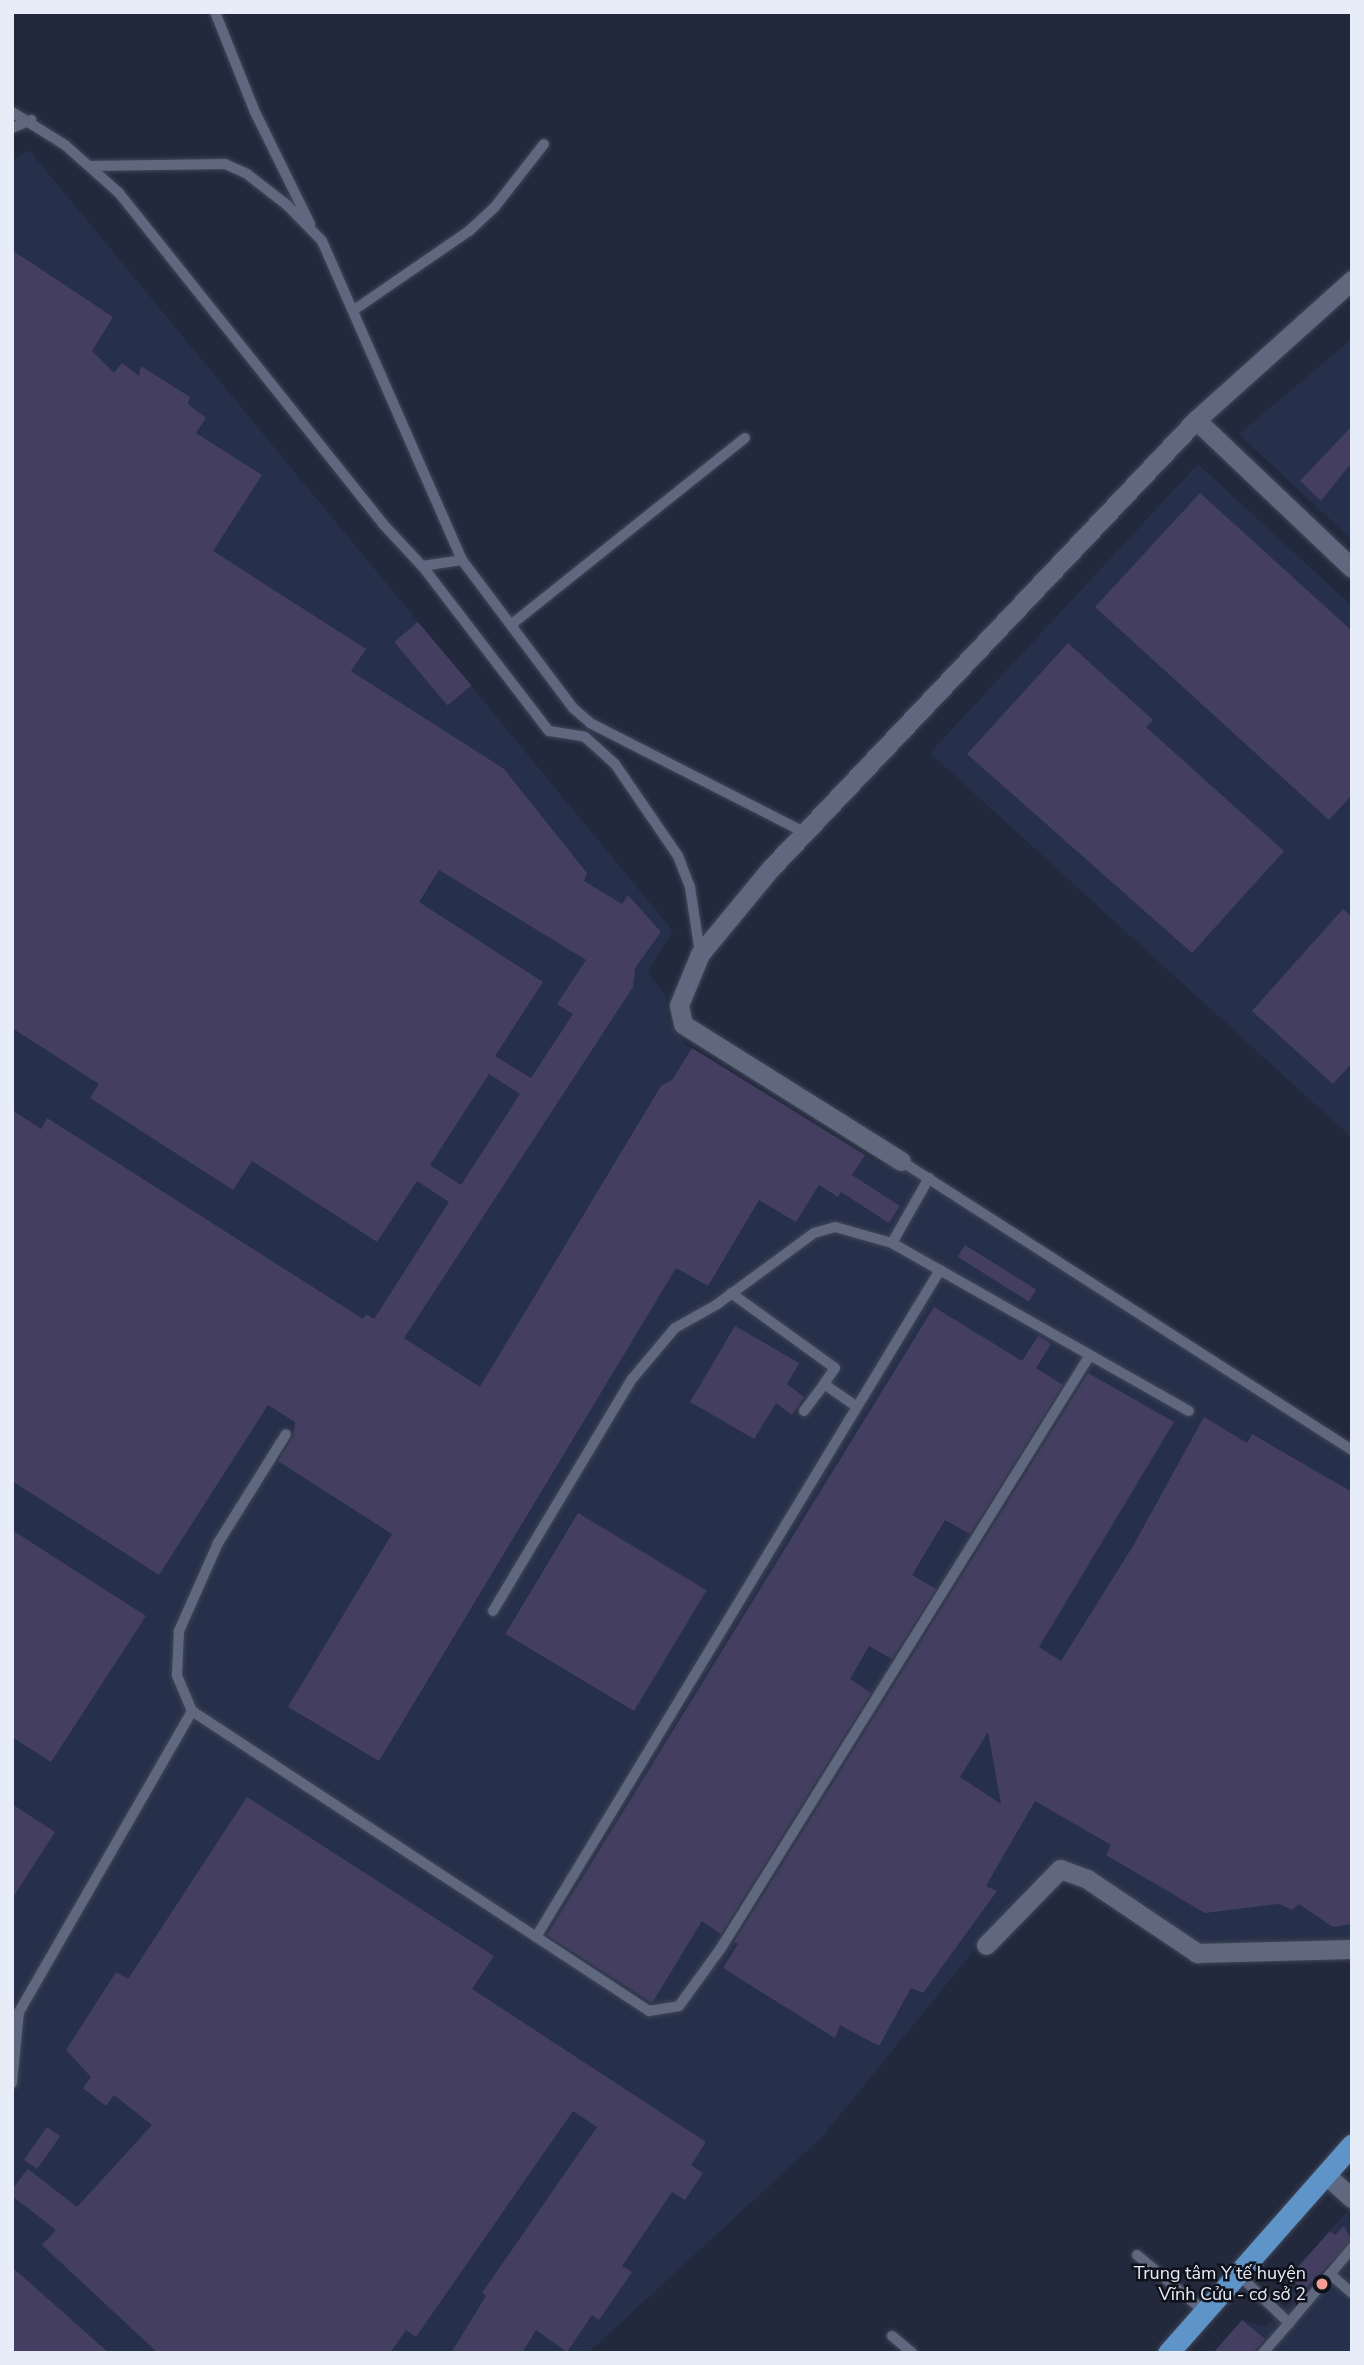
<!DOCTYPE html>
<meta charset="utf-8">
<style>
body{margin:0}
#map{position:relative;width:1364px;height:2365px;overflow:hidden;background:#22293d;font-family:"Nunito Sans",sans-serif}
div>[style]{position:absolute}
.built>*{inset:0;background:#27304a}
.building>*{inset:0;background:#443e60;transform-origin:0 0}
.roads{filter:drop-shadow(0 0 2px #404656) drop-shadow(0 0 2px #404656)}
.lane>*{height:10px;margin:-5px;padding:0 5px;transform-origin:5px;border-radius:5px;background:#606880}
.street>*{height:19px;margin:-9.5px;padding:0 9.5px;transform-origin:9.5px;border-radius:9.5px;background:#606880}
.primary>*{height:21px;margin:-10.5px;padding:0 10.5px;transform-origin:10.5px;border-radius:10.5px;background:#5e94c7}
.dots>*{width:19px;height:19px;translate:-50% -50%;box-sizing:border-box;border:4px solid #0f121b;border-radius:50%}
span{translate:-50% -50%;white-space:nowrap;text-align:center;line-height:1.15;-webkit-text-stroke:5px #0f121b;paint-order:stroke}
.poi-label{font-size:18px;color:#e7ecf9}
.right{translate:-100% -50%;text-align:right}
.frame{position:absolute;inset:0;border:14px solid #e7ecf9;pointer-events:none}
</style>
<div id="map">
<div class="built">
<i style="clip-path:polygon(29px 150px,673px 931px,647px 972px,666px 996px,668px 1020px,685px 1044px,880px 1164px,914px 1169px,1352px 1450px,1352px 1942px,1197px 1946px,1060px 1863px,980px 1943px,822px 2137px,588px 2353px,12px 2353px,12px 161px)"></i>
<i style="clip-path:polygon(1352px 339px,1352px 540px,1239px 434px)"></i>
<i style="clip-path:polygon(1198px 464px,1352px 606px,1352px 1138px,930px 753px)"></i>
<i style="clip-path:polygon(1349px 2209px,1352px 2353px,1213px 2353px,1242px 2320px,1265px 2326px,1292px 2301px,1289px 2277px)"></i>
</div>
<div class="building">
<i style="clip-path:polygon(evenodd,12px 250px,113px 317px,92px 351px,114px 373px,122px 363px,139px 376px,141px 366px,190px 397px,188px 404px,206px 418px,196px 433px,262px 475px,213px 551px,366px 649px,351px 671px,504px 769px,587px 873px,584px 881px,622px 904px,628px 895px,661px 932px,635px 968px,633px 987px,404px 1338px,480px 1387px,661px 1086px,672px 1080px,692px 1048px,865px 1155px,852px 1175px,900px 1206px,889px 1223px,841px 1192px,838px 1197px,819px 1185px,796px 1222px,759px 1200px,708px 1286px,676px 1268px,379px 1761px,288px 1707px,392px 1534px,278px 1461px,293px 1437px,295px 1422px,268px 1405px,159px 1575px,12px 1481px,12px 1110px,41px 1129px,47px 1118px,363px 1319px,366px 1314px,374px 1319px,449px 1202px,417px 1181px,377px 1242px,252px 1161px,233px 1190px,90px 1098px,99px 1084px,12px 1028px,12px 250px,439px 870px,586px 960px,557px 1004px,573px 1014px,531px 1078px,495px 1056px,543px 982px,419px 902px,439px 870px,12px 250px,489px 1074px,520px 1094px,461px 1185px,430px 1165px,489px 1074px)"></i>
<i style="clip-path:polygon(1352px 426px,1352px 462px,1321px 501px,1300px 481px)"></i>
<i style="clip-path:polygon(1200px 493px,1352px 631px,1352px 795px,1329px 820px,1095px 607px)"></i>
<i style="left:418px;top:622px;width:83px;height:31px;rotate:50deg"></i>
<i style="clip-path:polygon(1068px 643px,1153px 720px,1146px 727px,1284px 851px,1192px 953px,967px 754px)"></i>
<i style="clip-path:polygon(1343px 909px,1352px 917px,1352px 1063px,1333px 1084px,1252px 1011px)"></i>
<i style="left:965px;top:1245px;width:84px;height:14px;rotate:32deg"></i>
<i style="clip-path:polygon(934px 1307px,1022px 1361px,1038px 1336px,1051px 1344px,1036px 1368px,1063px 1385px,970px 1534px,945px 1520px,912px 1575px,936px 1589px,892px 1659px,869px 1646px,850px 1679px,871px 1693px,721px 1934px,702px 1921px,652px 2003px,547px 1935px)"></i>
<i style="clip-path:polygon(735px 1326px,799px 1363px,787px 1384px,804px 1397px,792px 1415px,776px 1403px,754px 1439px,690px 1402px)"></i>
<i style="clip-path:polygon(evenodd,1088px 1373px,1174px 1422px,1039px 1647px,1061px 1661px,1133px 1546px,1204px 1417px,1247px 1443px,1252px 1434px,1352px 1492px,1352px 1924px,1333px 1927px,1299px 1904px,1292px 1910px,1279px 1904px,1205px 1913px,1106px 1855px,1111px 1845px,1035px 1801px,986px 1886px,997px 1891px,923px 1993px,911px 1988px,879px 2046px,840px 2025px,835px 2038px,723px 1968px,738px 1944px,734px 1942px,1088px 1373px,988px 1732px,1001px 1804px,960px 1777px,988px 1732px)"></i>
<i style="left:578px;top:1513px;width:150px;height:141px;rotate:31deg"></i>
<i style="clip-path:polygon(12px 1530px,146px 1616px,51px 1762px,12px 1737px)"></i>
<i style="clip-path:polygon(247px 1797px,494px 1956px,472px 1989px,706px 2142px,691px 2165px,703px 2173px,685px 2200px,672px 2192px,622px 2266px,632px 2272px,599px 2320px,592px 2315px,567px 2352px,536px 2330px,522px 2353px,451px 2353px,486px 2296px,482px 2293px,597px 2127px,573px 2111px,416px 2337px,406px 2330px,390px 2353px,158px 2353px,42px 2245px,56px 2230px,12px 2196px,12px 2189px,28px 2169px,77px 2207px,152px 2125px,114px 2095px,106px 2106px,83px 2088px,91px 2077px,66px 2050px,116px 1972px,128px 1979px)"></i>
<i style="clip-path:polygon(12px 1804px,55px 1832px,12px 1899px)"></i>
<i style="left:47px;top:2127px;width:16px;height:40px;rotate:35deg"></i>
<i style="clip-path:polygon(1344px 2226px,1352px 2241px,1304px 2290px,1289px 2277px,1330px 2231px,1335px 2235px)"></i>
<i style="clip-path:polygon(12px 2267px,109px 2353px,12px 2353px)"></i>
<i style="clip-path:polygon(1242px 2320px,1265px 2339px,1253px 2353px,1213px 2353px)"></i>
</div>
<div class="roads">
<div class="lane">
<i style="left:215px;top:12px;width:108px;rotate:68.2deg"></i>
<i style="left:255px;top:112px;width:125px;rotate:63.8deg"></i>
<i style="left:12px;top:112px;width:62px;rotate:31.9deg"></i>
<i style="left:65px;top:145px;width:72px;rotate:41.6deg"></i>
<i style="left:119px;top:193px;width:423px;rotate:51.4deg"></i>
<i style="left:383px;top:524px;width:57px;rotate:47.1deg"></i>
<i style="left:422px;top:566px;width:40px;rotate:-8.5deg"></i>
<i style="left:12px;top:128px;width:21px;rotate:-23deg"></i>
<i style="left:89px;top:166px;width:136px;rotate:-0.8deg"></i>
<i style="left:225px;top:164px;width:24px;rotate:24deg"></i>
<i style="left:247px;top:174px;width:51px;rotate:37.8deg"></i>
<i style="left:287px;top:205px;width:50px;rotate:45.8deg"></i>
<i style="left:322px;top:241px;width:348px;rotate:66.3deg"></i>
<i style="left:462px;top:560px;width:185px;rotate:53.1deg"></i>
<i style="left:573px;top:708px;width:23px;rotate:41deg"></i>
<i style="left:590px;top:723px;width:240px;rotate:27deg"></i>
<i style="left:354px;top:310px;width:140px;rotate:-34.5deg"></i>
<i style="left:469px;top:231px;width:34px;rotate:-43deg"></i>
<i style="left:494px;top:208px;width:81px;rotate:-52deg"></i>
<i style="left:423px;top:567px;width:207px;rotate:52.5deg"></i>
<i style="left:549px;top:731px;width:36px;rotate:9deg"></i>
<i style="left:585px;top:737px;width:40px;rotate:42deg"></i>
<i style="left:615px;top:764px;width:112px;rotate:55.6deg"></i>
<i style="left:678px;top:856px;width:33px;rotate:69deg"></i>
<i style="left:690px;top:887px;width:67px;rotate:81.4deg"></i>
<i style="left:512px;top:624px;width:298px;rotate:-38.6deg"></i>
<i style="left:901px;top:1161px;width:536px;rotate:32.65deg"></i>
<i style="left:892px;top:1243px;width:75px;rotate:-60.4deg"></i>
<i style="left:731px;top:1293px;width:128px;rotate:35.8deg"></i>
<i style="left:835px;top:1368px;width:19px;rotate:125deg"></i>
<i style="left:824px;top:1384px;width:40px;rotate:34.9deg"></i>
<i style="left:804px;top:1411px;width:34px;rotate:-53deg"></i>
<i style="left:493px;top:1611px;width:270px;rotate:-59.1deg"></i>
<i style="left:632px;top:1379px;width:67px;rotate:-49.9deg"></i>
<i style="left:675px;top:1328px;width:47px;rotate:-29.3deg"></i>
<i style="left:716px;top:1305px;width:122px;rotate:-36.3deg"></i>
<i style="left:814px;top:1233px;width:22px;rotate:-16deg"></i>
<i style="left:835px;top:1227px;width:59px;rotate:15.7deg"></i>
<i style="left:892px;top:1243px;width:341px;rotate:29.5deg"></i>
<i style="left:192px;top:1711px;width:547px;rotate:33.28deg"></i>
<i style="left:649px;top:2011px;width:30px;rotate:-9deg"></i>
<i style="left:679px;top:2006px;width:72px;rotate:-54.1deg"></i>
<i style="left:721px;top:1948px;width:698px;rotate:-58.11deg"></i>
<i style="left:536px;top:1937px;width:780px;rotate:-58.8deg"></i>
<i style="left:12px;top:2083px;width:71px;rotate:-84.4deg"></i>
<i style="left:19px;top:2012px;width:347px;rotate:-60.1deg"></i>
<i style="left:192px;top:1711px;width:39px;rotate:-113deg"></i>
<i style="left:177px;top:1675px;width:44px;rotate:-87.4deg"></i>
<i style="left:179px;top:1631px;width:96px;rotate:-66.1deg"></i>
<i style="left:218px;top:1543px;width:128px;rotate:-58deg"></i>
<i style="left:1137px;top:2255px;width:87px;rotate:39.9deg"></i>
<i style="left:1238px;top:2274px;width:71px;rotate:43.9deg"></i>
<i style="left:1289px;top:2323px;width:98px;rotate:-50deg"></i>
<i style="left:1330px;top:2274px;width:29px;rotate:41deg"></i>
<i style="left:892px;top:2336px;width:26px;rotate:40deg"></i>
<i style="left:1263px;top:2353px;width:40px;rotate:-49deg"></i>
</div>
<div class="street">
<i style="left:1196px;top:420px;width:215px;rotate:43.5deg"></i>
<i style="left:901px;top:1161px;width:257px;rotate:-147.9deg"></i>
<i style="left:683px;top:1024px;width:19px;rotate:-102deg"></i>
<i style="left:679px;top:1005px;width:55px;rotate:-67.6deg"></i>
<i style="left:700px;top:954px;width:112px;rotate:-50.5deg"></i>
<i style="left:771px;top:868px;width:618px;rotate:-46.51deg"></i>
<i style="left:1196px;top:420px;width:210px;rotate:-41.9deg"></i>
<i style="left:986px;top:1945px;width:106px;rotate:-45.8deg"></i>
<i style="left:1060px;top:1869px;width:29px;rotate:20deg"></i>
<i style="left:1087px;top:1879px;width:133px;rotate:33.9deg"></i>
<i style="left:1197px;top:1953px;width:155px;rotate:-1.5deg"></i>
<i style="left:1325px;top:2174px;width:36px;rotate:42deg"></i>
</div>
<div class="primary">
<i style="left:1168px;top:2353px;width:278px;rotate:-48.6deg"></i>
</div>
</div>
<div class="dots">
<i style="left:1322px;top:2284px;background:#f59c94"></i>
</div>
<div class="poi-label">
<span class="right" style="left:1306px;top:2284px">Trung tâm Y tế huyện<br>Vĩnh Cửu - cơ sở 2</span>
</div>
<div class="frame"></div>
</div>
